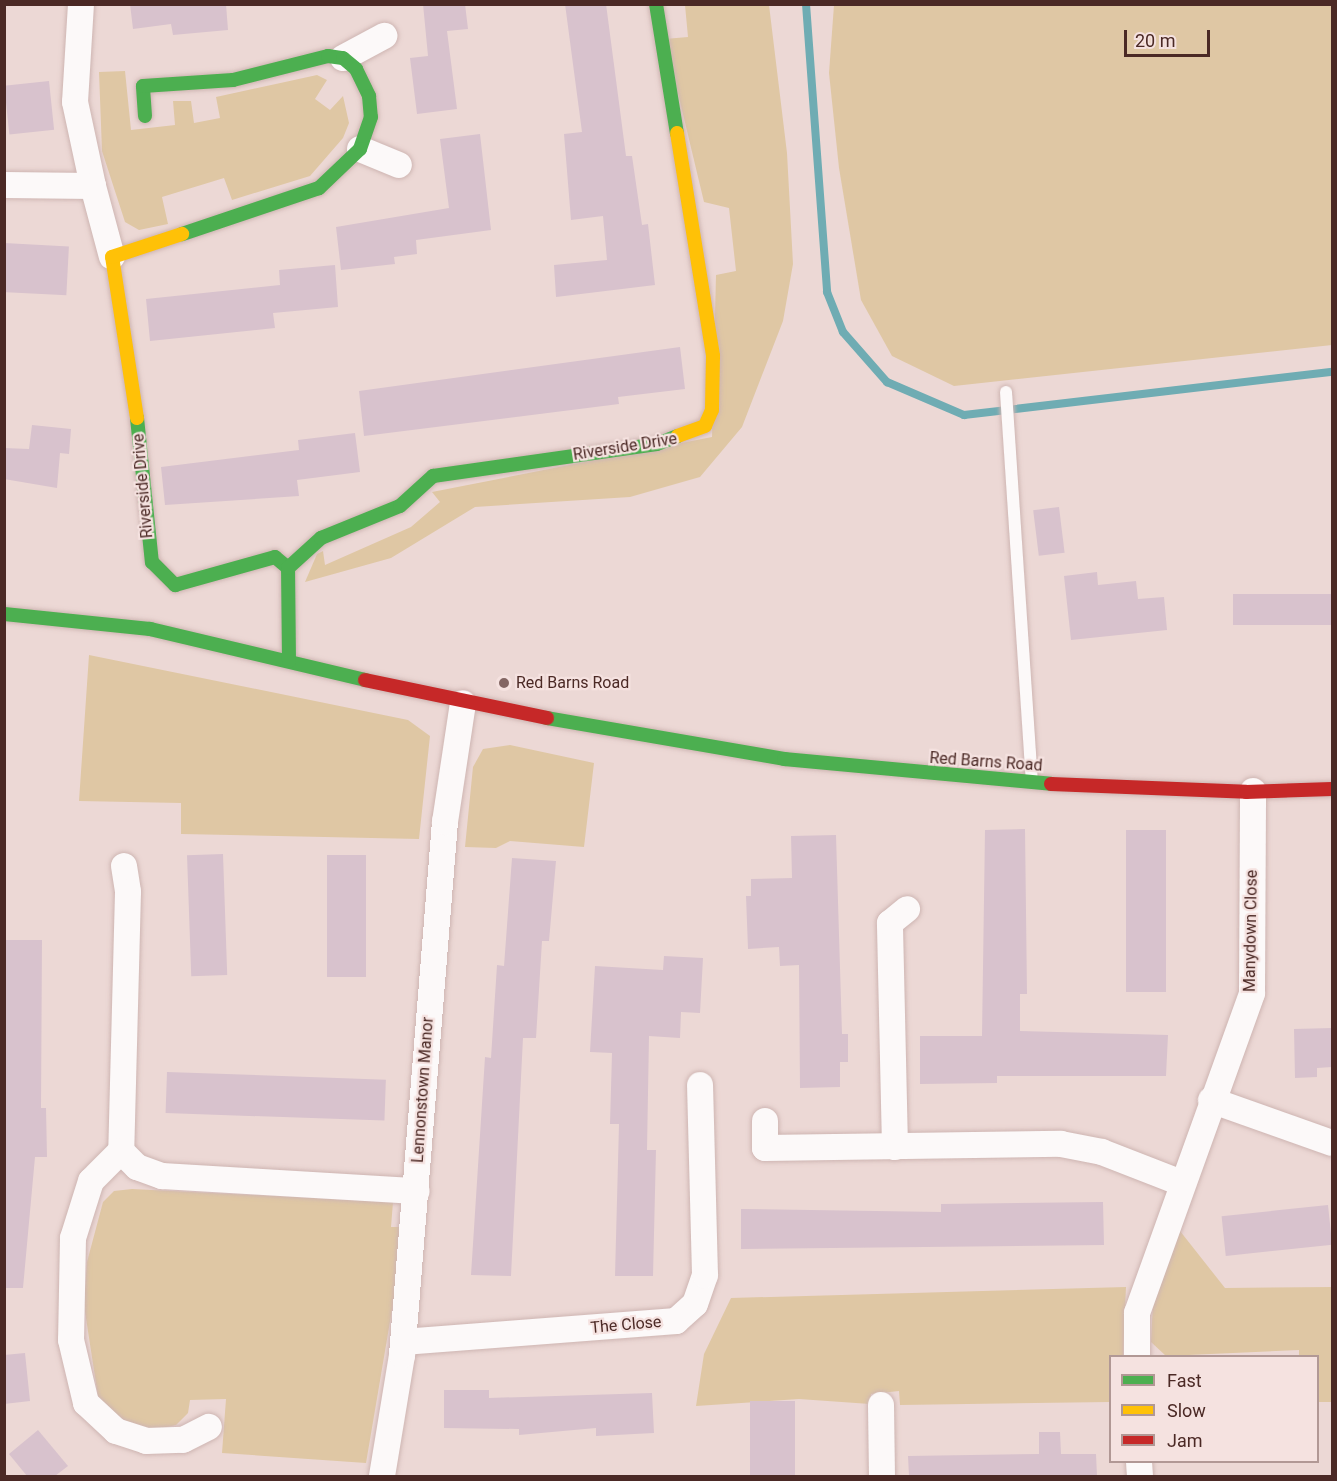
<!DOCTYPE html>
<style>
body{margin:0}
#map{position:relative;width:1337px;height:1481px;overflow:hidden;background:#ecd8d5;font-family:Roboto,sans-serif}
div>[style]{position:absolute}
.green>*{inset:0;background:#dfc7a4}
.stream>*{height:8px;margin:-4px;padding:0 4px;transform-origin:4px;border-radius:4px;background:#6facb3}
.building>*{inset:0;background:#d8c2cd;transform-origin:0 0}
.roads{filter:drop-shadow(0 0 2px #ceb5b2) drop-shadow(0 0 2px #ceb5b2)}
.lane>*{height:12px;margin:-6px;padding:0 6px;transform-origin:6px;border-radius:6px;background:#fcf9f9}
.street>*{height:26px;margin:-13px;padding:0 13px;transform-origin:13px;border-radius:13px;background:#fcf9f9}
.fast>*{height:14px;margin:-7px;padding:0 7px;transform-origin:7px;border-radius:7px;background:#4caf50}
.slow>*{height:14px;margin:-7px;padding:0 7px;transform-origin:7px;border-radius:7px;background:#ffc107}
.jam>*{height:14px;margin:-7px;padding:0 7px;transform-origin:7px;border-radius:7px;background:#c62828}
.dots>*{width:16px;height:16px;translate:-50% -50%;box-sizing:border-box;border:3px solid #f5e2e0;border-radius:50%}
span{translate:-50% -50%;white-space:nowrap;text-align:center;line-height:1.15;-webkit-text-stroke:4.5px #f5e2e0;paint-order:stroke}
.street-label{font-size:16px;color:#4b2925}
.poi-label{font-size:16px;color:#4b2925}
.left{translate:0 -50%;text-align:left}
.frame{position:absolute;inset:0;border:6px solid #4b2925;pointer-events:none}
.legend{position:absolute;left:1109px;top:1355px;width:210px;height:108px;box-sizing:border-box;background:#f5e2e0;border:2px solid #b19895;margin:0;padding:8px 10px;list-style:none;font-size:18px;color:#4b2925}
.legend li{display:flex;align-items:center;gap:12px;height:30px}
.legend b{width:30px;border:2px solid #b19895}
.scale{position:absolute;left:1124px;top:30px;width:86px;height:27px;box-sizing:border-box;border:3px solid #4b2925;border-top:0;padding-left:8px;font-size:18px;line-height:21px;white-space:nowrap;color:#4b2925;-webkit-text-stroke:4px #f5e2e0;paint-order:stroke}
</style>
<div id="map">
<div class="green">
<i style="clip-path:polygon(685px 5px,769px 5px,787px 153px,793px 264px,783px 321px,742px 427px,700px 477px,630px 497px,475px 507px,391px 558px,305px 582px,317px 554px,323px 551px,325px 565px,411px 527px,440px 502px,432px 492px,712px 437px,716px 275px,736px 271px,729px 208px,704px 202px,665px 39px,688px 37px)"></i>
<i style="clip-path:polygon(834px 5px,1332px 5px,1332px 345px,954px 386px,892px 356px,861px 300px,839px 168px,829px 73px)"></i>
<i style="clip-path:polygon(125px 71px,131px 130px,175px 125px,173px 101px,191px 101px,194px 123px,220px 118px,216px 97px,317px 75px,327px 80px,315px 99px,330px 110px,343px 96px,349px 123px,343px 138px,310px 176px,232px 200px,224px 178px,162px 197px,168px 224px,139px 230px,125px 222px,102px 151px,99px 72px)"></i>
<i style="clip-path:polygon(89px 655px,408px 720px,430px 736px,419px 839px,181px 834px,181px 803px,79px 801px)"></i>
<i style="clip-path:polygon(510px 745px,594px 763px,584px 847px,510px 841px,496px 848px,465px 847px,473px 767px,483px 749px)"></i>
<i style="clip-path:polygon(132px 1189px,393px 1202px,391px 1227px,400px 1227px,394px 1298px,366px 1463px,222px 1453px,226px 1399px,190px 1400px,188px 1413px,176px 1425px,154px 1430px,135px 1427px,99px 1403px,84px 1305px,87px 1262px,103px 1202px,114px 1191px)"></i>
<i style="clip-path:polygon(1180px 1231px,1225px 1288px,1332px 1287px,1332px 1402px,1318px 1402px,1318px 1356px,1299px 1356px,1299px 1350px,1166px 1356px,1151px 1342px,1153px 1303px)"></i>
<i style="clip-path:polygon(1126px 1287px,1123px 1356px,1110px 1356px,1110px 1402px,900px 1405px,899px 1391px,871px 1394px,870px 1404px,799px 1399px,696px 1406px,704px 1354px,731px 1298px)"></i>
</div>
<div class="stream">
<i style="left:806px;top:4px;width:289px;rotate:85.8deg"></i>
<i style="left:827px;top:292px;width:43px;rotate:68.2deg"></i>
<i style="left:843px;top:332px;width:67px;rotate:48.7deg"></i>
<i style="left:887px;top:382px;width:84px;rotate:23.2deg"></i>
<i style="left:964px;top:415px;width:371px;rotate:-6.7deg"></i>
</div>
<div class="building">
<i style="clip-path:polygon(130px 4px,226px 4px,228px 30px,173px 35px,171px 24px,133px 29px)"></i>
<i style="clip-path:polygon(423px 4px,465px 4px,468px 29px,447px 31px,457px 109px,417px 114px,410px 58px,428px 56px)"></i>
<i style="clip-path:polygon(565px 4px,606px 4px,626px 156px,632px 156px,642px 225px,648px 224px,655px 285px,556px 297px,554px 265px,607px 260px,603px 216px,571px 220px,564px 134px,582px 132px)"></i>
<i style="left:49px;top:81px;width:49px;height:45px;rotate:84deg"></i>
<i style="clip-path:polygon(480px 134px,491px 230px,416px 240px,417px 254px,394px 257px,395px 264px,341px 270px,336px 227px,449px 208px,440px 139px)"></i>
<i style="left:4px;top:243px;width:65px;height:49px;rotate:3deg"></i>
<i style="clip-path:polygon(335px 265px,338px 307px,273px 313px,275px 328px,150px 341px,146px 299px,280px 285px,279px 270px)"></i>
<i style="clip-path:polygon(680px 347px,685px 389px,618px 397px,619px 404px,364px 436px,359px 391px)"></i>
<i style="clip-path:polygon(32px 425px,71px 429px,69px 454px,60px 453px,57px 488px,4px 479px,4px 448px,29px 449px)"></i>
<i style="clip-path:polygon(355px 433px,360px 472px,297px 480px,299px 496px,165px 505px,161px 467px,299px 450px,298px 440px)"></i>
<i style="left:1059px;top:507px;width:46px;height:26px;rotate:83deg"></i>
<i style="clip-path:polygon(1097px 572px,1098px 585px,1136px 581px,1138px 599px,1164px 597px,1167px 630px,1071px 640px,1064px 576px)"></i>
<i style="left:1332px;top:594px;width:31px;height:99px;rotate:90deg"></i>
<i style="clip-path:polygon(1025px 829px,1027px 994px,1020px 994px,1020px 1031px,1168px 1035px,1166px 1076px,997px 1076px,997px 1083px,920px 1084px,920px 1036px,982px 1036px,985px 830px)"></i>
<i style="left:1166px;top:830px;width:162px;height:40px;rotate:90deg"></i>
<i style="clip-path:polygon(836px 835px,842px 1034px,848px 1034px,848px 1062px,840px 1062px,840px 1087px,800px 1088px,799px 965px,780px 966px,779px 947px,748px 949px,746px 896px,751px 896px,751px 879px,792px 878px,791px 836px)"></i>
<i style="left:223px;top:854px;width:121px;height:36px;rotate:88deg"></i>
<i style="left:327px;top:855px;width:39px;height:122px"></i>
<i style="clip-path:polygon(512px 858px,556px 861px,549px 941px,542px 941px,536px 1038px,523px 1038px,511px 1276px,471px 1275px,485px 1057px,491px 1058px,497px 965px,504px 966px)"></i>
<i style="clip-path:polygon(4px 940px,42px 940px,41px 1108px,46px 1108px,47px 1157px,35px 1157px,23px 1288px,4px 1288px)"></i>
<i style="clip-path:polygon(664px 956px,703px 958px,700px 1013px,681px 1012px,680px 1038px,649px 1036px,647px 1150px,656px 1150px,653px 1276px,615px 1276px,619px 1124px,610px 1124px,612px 1053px,590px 1052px,595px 966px,663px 970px)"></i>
<i style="clip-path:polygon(1332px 1028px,1332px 1067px,1317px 1068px,1317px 1077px,1295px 1078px,1294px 1029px)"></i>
<i style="left:167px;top:1072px;width:219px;height:41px;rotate:2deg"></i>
<i style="clip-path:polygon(1103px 1202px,1104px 1245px,741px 1249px,741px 1209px,941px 1212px,941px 1204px)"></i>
<i style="left:1328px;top:1205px;width:40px;height:107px;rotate:84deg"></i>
<i style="clip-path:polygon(25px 1353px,30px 1401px,4px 1404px,4px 1355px)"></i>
<i style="clip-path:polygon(444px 1390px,489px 1390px,489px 1398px,652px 1393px,654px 1433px,596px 1436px,596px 1428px,519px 1435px,519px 1429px,444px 1428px)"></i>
<i style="left:750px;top:1401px;width:45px;height:75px"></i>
<i style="clip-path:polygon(38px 1430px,68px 1466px,55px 1476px,27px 1476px,9px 1454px)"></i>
<i style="clip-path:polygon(1039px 1432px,1060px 1432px,1061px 1454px,1096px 1454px,1097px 1476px,909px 1476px,908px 1456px,1039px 1454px)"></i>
</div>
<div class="roads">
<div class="lane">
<i style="left:1006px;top:392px;width:390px;rotate:86.2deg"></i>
</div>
<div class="street">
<i style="left:81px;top:4px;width:98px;rotate:93.5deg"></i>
<i style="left:75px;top:102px;width:86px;rotate:77.9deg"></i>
<i style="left:343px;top:58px;width:47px;rotate:-28.2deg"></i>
<i style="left:360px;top:149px;width:42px;rotate:22.3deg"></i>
<i style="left:4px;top:185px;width:89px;rotate:0.6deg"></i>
<i style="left:93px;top:186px;width:73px;rotate:75deg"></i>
<i style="left:124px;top:866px;width:26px;rotate:81deg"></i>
<i style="left:128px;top:892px;width:259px;rotate:91.5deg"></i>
<i style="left:121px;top:1151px;width:23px;rotate:45deg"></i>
<i style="left:137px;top:1167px;width:27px;rotate:20deg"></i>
<i style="left:162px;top:1176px;width:255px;rotate:3.4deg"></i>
<i style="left:1211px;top:1100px;width:128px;rotate:19.6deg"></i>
<i style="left:765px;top:1121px;width:27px;rotate:90deg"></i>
<i style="left:765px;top:1148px;width:296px;rotate:-0.8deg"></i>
<i style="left:1061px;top:1144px;width:42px;rotate:11deg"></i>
<i style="left:1102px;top:1152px;width:83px;rotate:21.3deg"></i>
<i style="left:895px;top:1147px;width:224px;rotate:-91.3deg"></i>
<i style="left:890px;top:923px;width:22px;rotate:-39deg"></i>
<i style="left:121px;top:1151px;width:42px;rotate:135deg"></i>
<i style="left:91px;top:1181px;width:60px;rotate:107.5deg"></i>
<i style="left:73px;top:1238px;width:102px;rotate:91.1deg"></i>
<i style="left:71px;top:1340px;width:65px;rotate:76.6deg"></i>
<i style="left:86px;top:1403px;width:41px;rotate:43deg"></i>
<i style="left:116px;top:1431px;width:32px;rotate:18deg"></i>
<i style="left:146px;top:1441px;width:37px;rotate:-2deg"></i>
<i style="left:183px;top:1440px;width:29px;rotate:-27deg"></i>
<i style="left:403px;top:1342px;width:274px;rotate:-4.4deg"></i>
<i style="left:676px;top:1321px;width:25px;rotate:-42deg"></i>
<i style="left:695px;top:1304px;width:31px;rotate:-71deg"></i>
<i style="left:705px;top:1275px;width:190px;rotate:-91.5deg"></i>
<i style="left:1137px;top:1356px;width:43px;rotate:-90deg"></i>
<i style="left:1137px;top:1313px;width:340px;rotate:-70.2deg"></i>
<i style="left:1252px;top:993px;width:202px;rotate:-89.7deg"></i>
<i style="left:881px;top:1405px;width:71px;rotate:89.2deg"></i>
<i style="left:1139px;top:1462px;width:14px;rotate:86deg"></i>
<i style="left:382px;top:1476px;width:123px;rotate:-80.6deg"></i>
<i style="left:402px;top:1355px;width:535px;rotate:-85.39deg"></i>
<i style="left:445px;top:822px;width:120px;rotate:-81.4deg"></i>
</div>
<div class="fast">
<i style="left:656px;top:4px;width:131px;rotate:80.8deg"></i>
<i style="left:145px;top:116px;width:30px;rotate:-94deg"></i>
<i style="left:143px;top:86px;width:90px;rotate:-3.8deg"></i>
<i style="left:233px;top:80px;width:98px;rotate:-14.2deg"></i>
<i style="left:328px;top:56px;width:15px;rotate:8deg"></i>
<i style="left:343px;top:58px;width:17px;rotate:40deg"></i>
<i style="left:356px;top:69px;width:30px;rotate:64deg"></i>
<i style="left:369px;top:96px;width:21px;rotate:85deg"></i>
<i style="left:371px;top:117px;width:34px;rotate:109deg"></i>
<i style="left:360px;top:149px;width:57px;rotate:136.4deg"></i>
<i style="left:319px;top:188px;width:145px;rotate:161.4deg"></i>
<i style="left:137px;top:418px;width:145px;rotate:84.1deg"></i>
<i style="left:152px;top:562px;width:33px;rotate:45deg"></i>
<i style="left:175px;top:585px;width:104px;rotate:-15.6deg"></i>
<i style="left:275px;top:557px;width:17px;rotate:40deg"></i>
<i style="left:4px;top:614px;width:147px;rotate:5.9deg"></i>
<i style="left:150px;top:629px;width:221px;rotate:13.3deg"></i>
<i style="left:289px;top:661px;width:93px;rotate:-90.6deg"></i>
<i style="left:288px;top:568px;width:45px;rotate:-42.3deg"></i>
<i style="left:321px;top:538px;width:85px;rotate:-22.1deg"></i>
<i style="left:400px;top:506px;width:45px;rotate:-42.3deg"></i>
<i style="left:433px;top:476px;width:226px;rotate:-8.1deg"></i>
<i style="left:657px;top:444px;width:22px;rotate:-21deg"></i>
<i style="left:547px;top:718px;width:241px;rotate:9.8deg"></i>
<i style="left:784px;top:759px;width:268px;rotate:5.3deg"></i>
</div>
<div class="slow">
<i style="left:677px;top:133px;width:226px;rotate:80.8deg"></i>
<i style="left:713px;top:356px;width:54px;rotate:91.1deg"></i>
<i style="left:712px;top:410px;width:17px;rotate:114deg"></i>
<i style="left:705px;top:426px;width:29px;rotate:160deg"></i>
<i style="left:137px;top:418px;width:163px;rotate:-98.8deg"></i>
<i style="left:112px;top:257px;width:74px;rotate:-18.2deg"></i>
</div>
<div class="jam">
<i style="left:365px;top:680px;width:186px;rotate:11.8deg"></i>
<i style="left:1051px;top:784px;width:195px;rotate:2.3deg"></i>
<i style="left:1246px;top:792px;width:86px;rotate:-2deg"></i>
</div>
</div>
<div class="dots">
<i style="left:504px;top:683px;background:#836663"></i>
</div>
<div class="street-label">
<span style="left:625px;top:447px;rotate:-9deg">Riverside Drive</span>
<span style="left:143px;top:486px;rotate:-95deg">Riverside Drive</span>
<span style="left:986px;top:762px;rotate:4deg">Red Barns Road</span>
<span style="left:1251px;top:931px;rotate:-89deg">Manydown Close</span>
<span style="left:423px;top:1090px;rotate:-86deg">Lennonstown Manor</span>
<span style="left:626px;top:1325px;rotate:-5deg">The Close</span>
</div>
<div class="poi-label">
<span class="left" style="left:516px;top:683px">Red Barns Road</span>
</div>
<div class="frame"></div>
<ul class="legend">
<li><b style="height:8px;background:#4caf50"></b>Fast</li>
<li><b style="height:8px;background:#ffc107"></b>Slow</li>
<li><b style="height:8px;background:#c62828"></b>Jam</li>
</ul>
<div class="scale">20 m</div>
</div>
